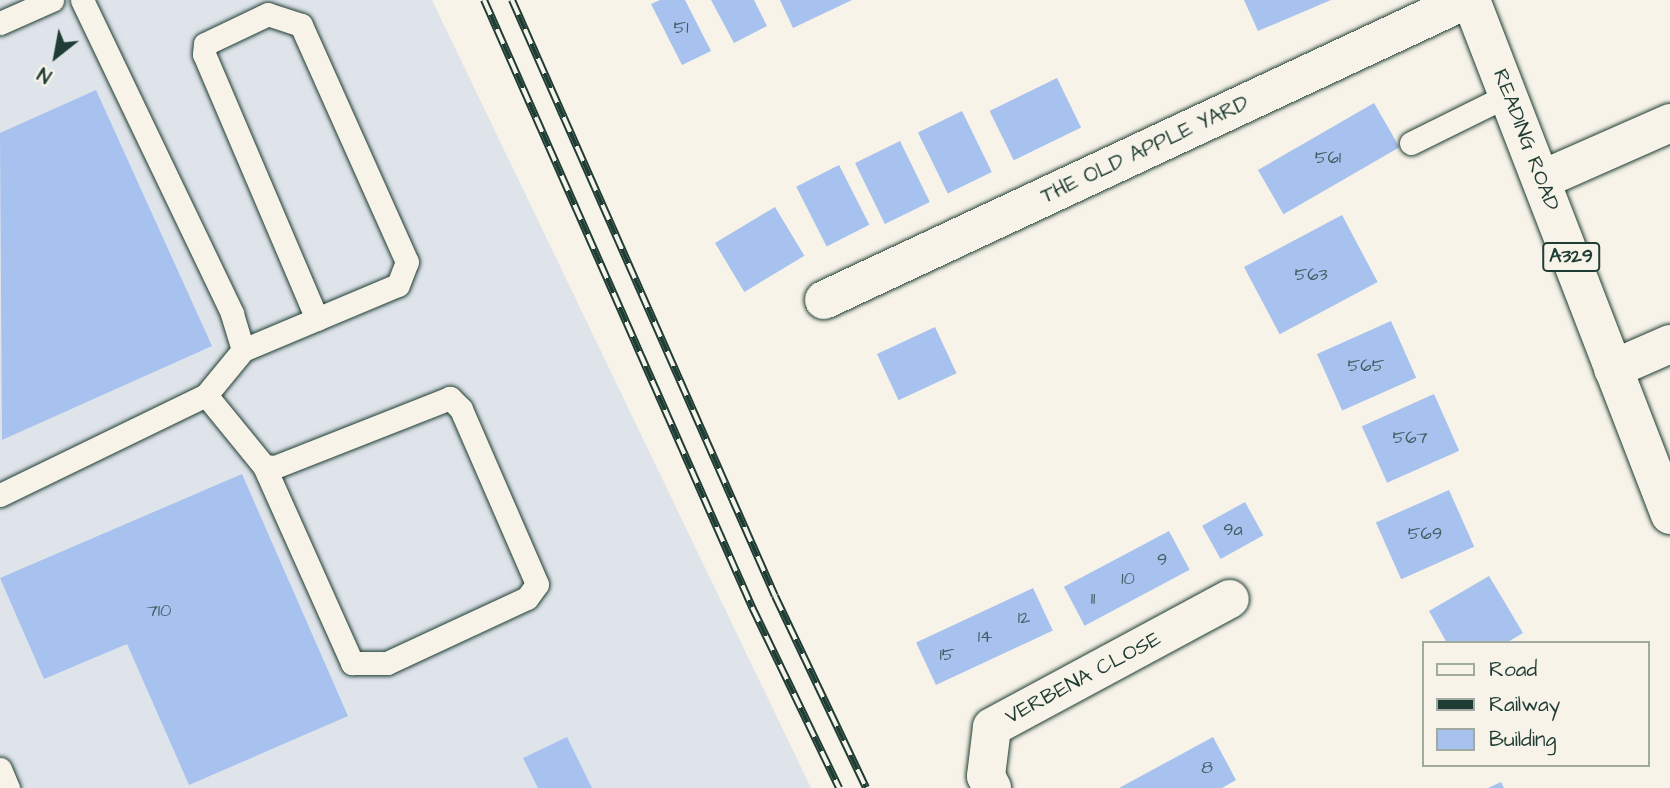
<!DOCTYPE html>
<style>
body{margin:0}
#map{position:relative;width:1670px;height:788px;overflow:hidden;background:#f7f3e8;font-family:"Architects Daughter",sans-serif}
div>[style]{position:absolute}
.built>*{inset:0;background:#dfe4ea}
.building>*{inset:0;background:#a8c2ef;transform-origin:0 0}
.roads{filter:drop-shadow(0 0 2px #1f3d34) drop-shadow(0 0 2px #1f3d34)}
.service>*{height:23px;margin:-11.5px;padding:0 11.5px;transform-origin:11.5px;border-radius:11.5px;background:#f7f3e8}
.minor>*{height:38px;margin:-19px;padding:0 19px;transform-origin:19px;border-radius:19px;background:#f7f3e8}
.primary>*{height:38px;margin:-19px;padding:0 19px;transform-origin:19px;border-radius:19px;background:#f7f3e8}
.rail>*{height:8px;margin-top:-4px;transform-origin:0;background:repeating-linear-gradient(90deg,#f7f3e8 0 16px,#1f3d34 0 32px);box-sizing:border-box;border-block:2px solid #1f3d34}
span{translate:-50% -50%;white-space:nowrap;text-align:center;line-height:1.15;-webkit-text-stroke:6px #f7f3e8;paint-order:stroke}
.number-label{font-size:18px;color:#415e63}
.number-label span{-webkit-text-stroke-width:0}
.shield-label span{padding:2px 5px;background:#f7f3e8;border:2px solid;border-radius:5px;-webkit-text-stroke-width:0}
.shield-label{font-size:19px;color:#1f3d34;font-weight:700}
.street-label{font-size:21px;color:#1f3d34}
.legend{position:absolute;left:1422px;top:641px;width:228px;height:126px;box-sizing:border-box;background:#f7f3e8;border:2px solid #a1aaa0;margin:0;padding:9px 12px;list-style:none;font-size:21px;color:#1f3d34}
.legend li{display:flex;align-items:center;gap:14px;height:35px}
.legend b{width:35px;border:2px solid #a1aaa0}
.north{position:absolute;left:21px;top:21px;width:70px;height:70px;-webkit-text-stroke:5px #f7f3e8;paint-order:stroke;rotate:211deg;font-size:19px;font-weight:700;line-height:28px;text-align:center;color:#1f3d34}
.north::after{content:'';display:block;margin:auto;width:24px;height:32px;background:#1f3d34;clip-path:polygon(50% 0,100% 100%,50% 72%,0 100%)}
</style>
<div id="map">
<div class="built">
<i style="clip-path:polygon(0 0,432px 0,811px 788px,0 788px)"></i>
</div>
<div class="building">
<i style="clip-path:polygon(660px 0,685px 0,711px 51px,682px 65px,651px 4px)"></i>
<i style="clip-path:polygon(711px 0,754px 0,767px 26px,734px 43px)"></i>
<i style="clip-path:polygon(780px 0,852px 0,793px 28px)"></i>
<i style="clip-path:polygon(1244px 0,1331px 0,1258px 31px)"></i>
<i style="left:1057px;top:78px;width:55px;height:75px;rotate:64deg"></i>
<i style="clip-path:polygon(96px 90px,212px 346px,2px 440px,0 133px)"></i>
<i style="left:1374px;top:103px;width:51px;height:134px;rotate:60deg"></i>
<i style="left:962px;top:111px;width:68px;height:49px;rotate:64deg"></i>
<i style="left:900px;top:141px;width:68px;height:50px;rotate:64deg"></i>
<i style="left:839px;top:165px;width:67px;height:48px;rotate:63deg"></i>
<i style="left:775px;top:207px;width:57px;height:70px;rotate:59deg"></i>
<i style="left:1342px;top:215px;width:76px;height:111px;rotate:62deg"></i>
<i style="left:1391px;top:321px;width:62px;height:81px;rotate:66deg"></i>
<i style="left:935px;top:327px;width:51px;height:64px;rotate:65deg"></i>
<i style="left:1434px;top:394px;width:62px;height:79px;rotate:66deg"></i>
<i style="clip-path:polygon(242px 474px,348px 716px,189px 785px,127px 644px,44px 679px,0 578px)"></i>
<i style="left:1449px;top:490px;width:62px;height:80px;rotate:66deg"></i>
<i style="left:1245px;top:502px;width:38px;height:49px;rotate:61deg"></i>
<i style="left:1169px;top:531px;width:44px;height:119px;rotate:62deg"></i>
<i style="clip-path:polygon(1489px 576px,1523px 633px,1506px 643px,1447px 643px,1429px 611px)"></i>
<i style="left:1033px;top:588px;width:47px;height:129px;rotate:65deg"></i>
<i style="clip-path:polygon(567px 737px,592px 788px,538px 788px,523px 758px)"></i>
<i style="clip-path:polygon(1213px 737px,1236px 780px,1222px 788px,1119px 788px)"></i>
<i style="clip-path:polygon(1501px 782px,1504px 788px,1488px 788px)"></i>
</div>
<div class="roads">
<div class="service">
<i style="left:0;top:23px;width:57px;rotate:-23.9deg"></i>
<i style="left:1411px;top:143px;width:108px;rotate:-26.3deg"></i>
<i style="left:243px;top:350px;width:168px;rotate:-22.8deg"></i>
<i style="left:398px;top:285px;width:25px;rotate:-69deg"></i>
<i style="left:407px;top:262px;width:260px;rotate:-114.1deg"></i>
<i style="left:301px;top:25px;width:35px;rotate:-162deg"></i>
<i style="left:268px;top:14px;width:70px;rotate:154.5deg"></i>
<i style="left:205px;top:44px;width:10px;rotate:96deg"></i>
<i style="left:204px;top:54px;width:288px;rotate:66.9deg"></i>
<i style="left:206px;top:395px;width:92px;rotate:50.8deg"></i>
<i style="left:264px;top:466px;width:216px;rotate:65.9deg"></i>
<i style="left:352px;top:663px;width:35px"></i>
<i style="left:387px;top:663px;width:154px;rotate:-24.9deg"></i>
<i style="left:527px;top:598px;width:17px;rotate:-54deg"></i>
<i style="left:537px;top:584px;width:191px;rotate:-113.5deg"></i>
<i style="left:461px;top:409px;width:16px;rotate:-135deg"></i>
<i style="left:450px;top:398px;width:188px;rotate:158.5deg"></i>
<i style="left:275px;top:467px;width:11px;rotate:-175deg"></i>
<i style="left:0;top:495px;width:229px;rotate:-25.9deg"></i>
<i style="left:206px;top:395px;width:58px;rotate:-50.6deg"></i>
<i style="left:243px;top:350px;width:39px;rotate:-107deg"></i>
<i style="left:232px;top:313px;width:347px;rotate:-115.6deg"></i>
<i style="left:0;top:769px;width:21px;rotate:67deg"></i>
</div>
<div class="minor">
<i style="left:1541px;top:180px;width:141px;rotate:-23.8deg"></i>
<i style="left:824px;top:300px;width:709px;rotate:-25.05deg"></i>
<i style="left:1613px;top:369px;width:62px;rotate:-23.7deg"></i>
<i style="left:992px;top:788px;width:13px;rotate:-117deg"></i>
<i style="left:986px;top:776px;width:49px;rotate:-83deg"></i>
<i style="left:992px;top:727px;width:270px;rotate:-28.3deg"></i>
</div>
<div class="primary">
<i style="left:1471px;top:0;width:552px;rotate:68.87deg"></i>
</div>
</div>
<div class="rail">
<i style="left:484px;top:0;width:664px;rotate:66.18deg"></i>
<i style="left:752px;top:607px;width:201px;rotate:64.3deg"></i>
<i style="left:512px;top:0;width:651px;rotate:66.19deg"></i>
<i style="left:775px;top:596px;width:212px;rotate:64.6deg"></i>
</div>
<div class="number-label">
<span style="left:681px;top:28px">51</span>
<span style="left:1328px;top:158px">561</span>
<span style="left:1311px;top:275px">563</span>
<span style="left:1366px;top:366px">565</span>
<span style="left:1410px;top:438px">567</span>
<span style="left:1233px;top:530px">9a</span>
<span style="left:1425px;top:534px">569</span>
<span style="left:1162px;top:560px">9</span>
<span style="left:1128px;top:579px">10</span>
<span style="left:1093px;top:599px">11</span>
<span style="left:159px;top:611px">710</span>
<span style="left:1024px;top:618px">12</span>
<span style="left:985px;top:637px">14</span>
<span style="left:947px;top:655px">15</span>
<span style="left:1207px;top:768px">8</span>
</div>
<div class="shield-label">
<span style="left:1571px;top:257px">A329</span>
</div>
<div class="street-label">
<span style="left:1526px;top:140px;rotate:69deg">READING ROAD</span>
<span style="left:1145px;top:150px;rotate:-25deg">THE OLD APPLE YARD</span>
<span style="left:1083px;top:678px;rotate:-28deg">VERBENA CLOSE</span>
</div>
<ul class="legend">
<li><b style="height:9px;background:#f7f3e8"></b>Road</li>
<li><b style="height:9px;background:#1f3d34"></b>Railway</li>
<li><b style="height:19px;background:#a8c2ef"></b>Building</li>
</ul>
<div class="north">N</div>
</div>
